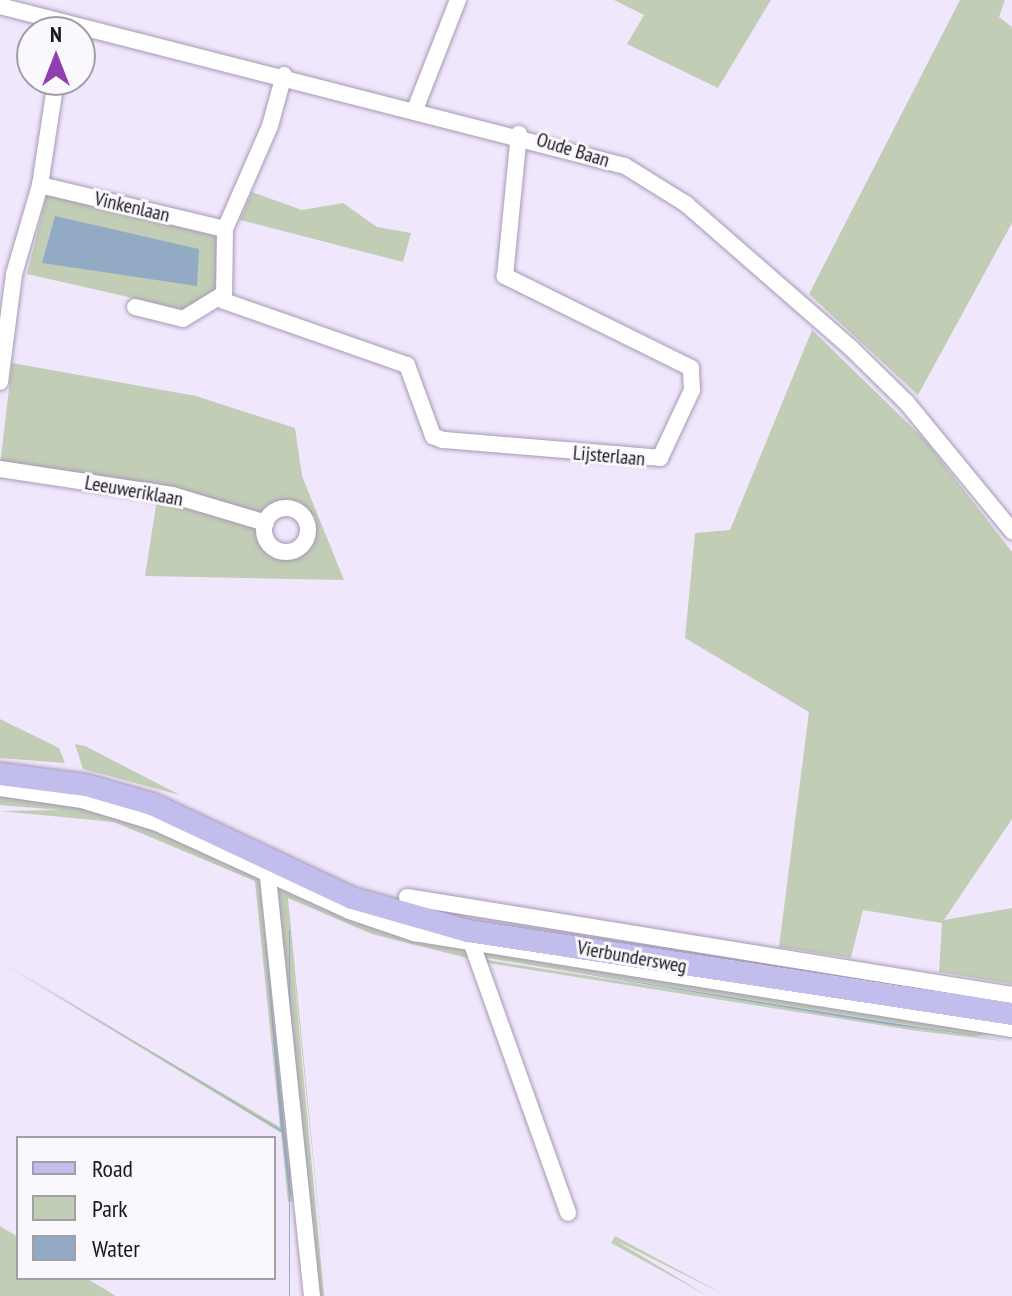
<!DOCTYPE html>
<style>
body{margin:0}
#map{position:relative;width:1012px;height:1296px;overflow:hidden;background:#f1e7fd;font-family:"PT Sans Narrow",sans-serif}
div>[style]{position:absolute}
.green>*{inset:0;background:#c2cdb6}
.water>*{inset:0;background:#93aac5;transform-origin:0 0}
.roads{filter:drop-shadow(0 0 2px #a69ab3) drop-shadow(0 0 2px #a69ab3)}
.minor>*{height:16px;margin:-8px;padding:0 8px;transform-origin:8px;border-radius:8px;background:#fff}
.minor>.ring{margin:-8px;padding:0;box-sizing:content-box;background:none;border:16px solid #fff;border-radius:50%}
.major>*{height:22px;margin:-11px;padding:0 11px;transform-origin:11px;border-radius:11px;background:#c1beee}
span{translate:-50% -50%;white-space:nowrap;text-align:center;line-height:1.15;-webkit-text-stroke:6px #faf8fd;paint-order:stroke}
.street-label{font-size:20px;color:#1b1720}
.legend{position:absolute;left:16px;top:1136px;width:260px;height:144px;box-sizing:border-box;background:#faf8fd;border:2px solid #a19ea5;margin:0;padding:10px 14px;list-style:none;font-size:24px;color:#1b1720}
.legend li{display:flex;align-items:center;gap:16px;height:40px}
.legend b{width:40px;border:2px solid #a19ea5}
.north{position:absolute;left:16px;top:16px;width:80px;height:80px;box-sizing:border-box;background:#faf8fd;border:2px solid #a19ea5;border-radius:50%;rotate:0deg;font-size:22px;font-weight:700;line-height:32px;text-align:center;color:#1b1720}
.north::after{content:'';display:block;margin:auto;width:28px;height:36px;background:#8f3faf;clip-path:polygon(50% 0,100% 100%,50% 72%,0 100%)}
</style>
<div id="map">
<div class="green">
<i style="clip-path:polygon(614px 0,771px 0,718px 88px,627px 44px,644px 15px)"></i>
<i style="clip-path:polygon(960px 0,1005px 0,999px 17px,1012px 27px,1012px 223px,918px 395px,809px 294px)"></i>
<i style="clip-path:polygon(252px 192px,302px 210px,343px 203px,377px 227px,411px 233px,403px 262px,240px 220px)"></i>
<i style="clip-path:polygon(47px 193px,219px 237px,215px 294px,190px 311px,27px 274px)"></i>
<i style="clip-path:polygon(812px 330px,925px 440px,1012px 552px,1012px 819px,944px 920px,1012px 908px,1012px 984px,939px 972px,942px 923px,863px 910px,851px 958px,779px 947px,809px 712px,685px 638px,695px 533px,730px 530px)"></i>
<i style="clip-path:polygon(12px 363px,196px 396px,295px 428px,302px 476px,344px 580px,145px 576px,157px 499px,257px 528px,263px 546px,278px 556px,305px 550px,311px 521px,293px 502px,263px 513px,174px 488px,0 465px)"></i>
<i style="clip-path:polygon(0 719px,59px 748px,65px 763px,0 758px)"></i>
<i style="clip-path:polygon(75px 744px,85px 746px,180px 795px,83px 769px)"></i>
<i style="clip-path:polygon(0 793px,125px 816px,267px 877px,294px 1201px,288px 1202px,281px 1133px,0 962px,280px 1127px,255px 881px,114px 822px,0 811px,60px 810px,0 805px)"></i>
<i style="clip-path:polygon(273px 880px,465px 948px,471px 959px,372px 934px,288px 898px,327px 1296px,292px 953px,324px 1296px,315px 1296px)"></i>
<i style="clip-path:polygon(evenodd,480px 950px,1012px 1033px,973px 1036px,1012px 1042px,917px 1031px,481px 962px,480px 950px,488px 958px,952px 1032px,953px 1033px,488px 960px,488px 958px)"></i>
<i style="clip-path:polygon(0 1226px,18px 1237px,18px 1278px,86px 1278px,116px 1296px,0 1296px)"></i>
<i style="clip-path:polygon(615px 1236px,727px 1296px,615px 1240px,708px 1296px,611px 1243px)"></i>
</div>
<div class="water">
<i style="clip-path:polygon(55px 216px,199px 249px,197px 286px,42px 263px)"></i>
<i style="clip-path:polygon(264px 930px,291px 1195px,289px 1195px,282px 1132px,0 960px,281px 1130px)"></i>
<i style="left:289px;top:930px;width:1px;height:368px"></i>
<i style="clip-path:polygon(488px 958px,918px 1027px,1012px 1040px,885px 1024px)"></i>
</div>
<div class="roads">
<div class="minor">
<i style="left:0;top:6px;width:645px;rotate:14.36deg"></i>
<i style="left:625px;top:166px;width:72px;rotate:31.9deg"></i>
<i style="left:686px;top:204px;width:219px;rotate:41.1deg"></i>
<i style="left:851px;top:348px;width:78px;rotate:44.5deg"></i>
<i style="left:907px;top:403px;width:166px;rotate:50.6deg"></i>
<i style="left:284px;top:75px;width:53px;rotate:105.4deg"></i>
<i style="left:270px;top:126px;width:112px;rotate:113.6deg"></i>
<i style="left:225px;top:229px;width:72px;rotate:90.8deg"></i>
<i style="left:224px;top:301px;width:194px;rotate:19.3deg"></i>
<i style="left:407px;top:365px;width:76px;rotate:69.9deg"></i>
<i style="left:433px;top:436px;width:11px;rotate:22deg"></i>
<i style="left:443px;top:440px;width:218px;rotate:4.7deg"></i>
<i style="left:660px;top:458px;width:75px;rotate:-64.8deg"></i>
<i style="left:692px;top:390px;width:22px;rotate:-93deg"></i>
<i style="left:691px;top:368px;width:208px;rotate:-153.7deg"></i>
<i style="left:505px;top:276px;width:143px;rotate:-84.4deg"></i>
<i style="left:416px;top:107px;width:115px;rotate:-68.6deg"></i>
<i style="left:40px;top:185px;width:190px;rotate:13.4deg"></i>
<i style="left:135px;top:307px;width:49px;rotate:14deg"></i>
<i style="left:183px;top:319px;width:46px;rotate:-31.6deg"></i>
<i style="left:0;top:382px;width:109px;rotate:-82.6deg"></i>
<i style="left:14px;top:274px;width:93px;rotate:-73.7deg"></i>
<i style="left:40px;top:185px;width:106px;rotate:-81.3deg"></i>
<i style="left:0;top:469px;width:174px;rotate:8.6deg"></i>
<i style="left:172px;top:495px;width:98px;rotate:16.6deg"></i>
<i class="ring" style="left:264px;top:508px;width:28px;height:28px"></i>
<i style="left:0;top:788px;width:83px;rotate:8.3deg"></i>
<i style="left:82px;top:800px;width:78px;rotate:17deg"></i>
<i style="left:157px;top:823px;width:211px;rotate:24.6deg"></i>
<i style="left:349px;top:911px;width:69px;rotate:18.7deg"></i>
<i style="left:414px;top:933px;width:606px;rotate:9.12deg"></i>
<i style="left:267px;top:868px;width:430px;rotate:84deg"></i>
<i style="left:407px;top:897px;width:613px;rotate:9.2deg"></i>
<i style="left:469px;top:936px;width:294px;rotate:70.3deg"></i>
</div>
<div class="major">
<i style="left:0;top:774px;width:87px;rotate:7.3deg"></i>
<i style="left:86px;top:785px;width:69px;rotate:16.1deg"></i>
<i style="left:152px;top:804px;width:221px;rotate:25.2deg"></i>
<i style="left:352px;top:898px;width:121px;rotate:15.9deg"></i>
<i style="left:468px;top:931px;width:550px;rotate:8.67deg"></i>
</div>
</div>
<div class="street-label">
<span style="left:573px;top:150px;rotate:17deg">Oude Baan</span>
<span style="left:132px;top:207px;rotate:13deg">Vinkenlaan</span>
<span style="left:609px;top:456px;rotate:5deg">Lijsterlaan</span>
<span style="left:134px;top:491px;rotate:10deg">Leeuweriklaan</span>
<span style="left:632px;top:957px;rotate:10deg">Vierbundersweg</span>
</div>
<ul class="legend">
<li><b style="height:10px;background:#c1beee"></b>Road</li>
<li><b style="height:22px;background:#c2cdb6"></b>Park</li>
<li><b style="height:22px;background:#93aac5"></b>Water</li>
</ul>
<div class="north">N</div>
</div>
